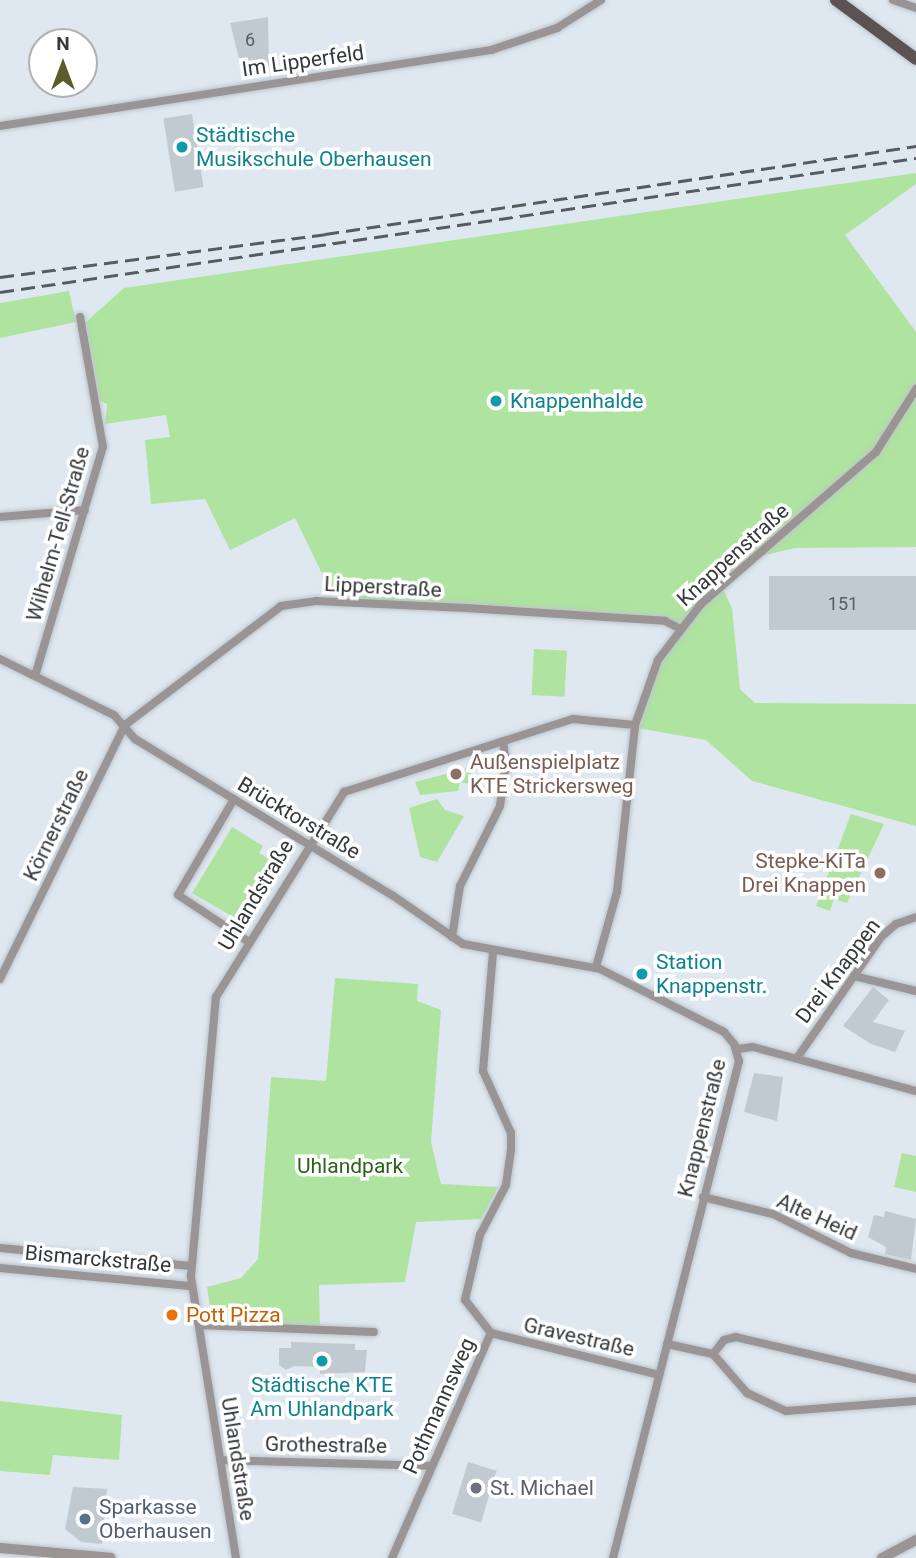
<!DOCTYPE html>
<meta charset="utf-8">
<style>
body{margin:0}
#map{position:relative;width:916px;height:1558px;overflow:hidden;background:#dfe8f0;font-family:Roboto,sans-serif}
div>[style]{position:absolute}
.green>*{inset:0;background:#aee49f;transform-origin:0 0}
.building>*{inset:0;background:#c1c9d1;transform-origin:0 0}
.roads{filter:drop-shadow(0 0 2px #bdc5cc) drop-shadow(0 0 2px #bdc5cc)}
.minor>*{height:8px;margin:-4px;padding:0 4px;transform-origin:4px;border-radius:4px;background:#9a9494}
.tertiary>*{height:10px;margin:-5px;padding:0 5px;transform-origin:5px;border-radius:5px;background:#9a9494}
.primary>*{height:12px;margin:-6px;padding:0 6px;transform-origin:6px;border-radius:6px;background:#5b5251}
.rail>*{height:2.5px;margin-top:-1.25px;transform-origin:0;background:repeating-linear-gradient(90deg,#565b5f 0 14px,transparent 0 21px)}
.dots>*{width:19px;height:19px;translate:-50% -50%;box-sizing:border-box;border:4px solid #fff;border-radius:50%}
span{translate:-50% -50%;white-space:nowrap;text-align:center;line-height:1.15;-webkit-text-stroke:7px #fff;paint-order:stroke}
.number-label{font-size:18px;color:#585d61}
.number-label span{-webkit-text-stroke-width:0}
.street-label{font-size:21px;color:#35393c}
.culture-label{font-size:21px;color:#0d838f}
.left{translate:0 -50%;text-align:left}
.education-label{font-size:21px;color:#785e54}
.right{translate:-100% -50%;text-align:right}
.park-label{font-size:21px;color:#2b6218}
.food-label{font-size:21px;color:#c56008}
.worship-label{font-size:21px;color:#5b616d}
.service-label{font-size:21px;color:#4e5e75}
.north{position:absolute;left:28px;top:28px;width:70px;height:70px;box-sizing:border-box;background:#fff;border:2px solid #aeb0b1;border-radius:50%;rotate:0deg;font-size:19px;font-weight:700;line-height:28px;text-align:center;color:#35393c}
.north::after{content:'';display:block;margin:auto;width:24px;height:32px;background:#5a5c29;clip-path:polygon(50% 0,100% 100%,50% 72%,0 100%)}
</style>
<div id="map">
<div class="green">
<i style="clip-path:polygon(916px 173px,916px 184px,845px 235px,916px 332px,916px 547px,795px 548px,752px 558px,679px 627px,665px 621px,391px 605px,331px 592px,295px 518px,230px 550px,205px 499px,151px 504px,145px 440px,170px 437px,166px 415px,105px 424px,107px 404px,100px 401px,86px 322px,124px 288px)"></i>
<i style="clip-path:polygon(69px 291px,76px 322px,0 338px,0 303px)"></i>
<i style="clip-path:polygon(722px 587px,732px 608px,740px 689px,755px 703px,916px 704px,916px 826px,752px 781px,706px 740px,637px 728px,666px 645px)"></i>
<i style="left:534px;top:649px;width:33px;height:46px;rotate:3deg"></i>
<i style="clip-path:polygon(472px 767px,470px 784px,460px 782px,458px 791px,420px 795px,415px 782px)"></i>
<i style="clip-path:polygon(437px 799px,445px 810px,464px 816px,437px 862px,420px 857px,409px 808px)"></i>
<i style="clip-path:polygon(851px 814px,884px 824px,847px 903px,834px 899px,830px 911px,816px 906px)"></i>
<i style="clip-path:polygon(232px 827px,263px 846px,259px 853px,281px 866px,245px 924px,192px 893px)"></i>
<i style="clip-path:polygon(335px 978px,418px 984px,417px 1001px,441px 1010px,431px 1142px,441px 1184px,498px 1187px,481px 1219px,416px 1222px,405px 1282px,319px 1285px,320px 1328px,213px 1327px,207px 1287px,241px 1278px,258px 1259px,271px 1077px,326px 1081px)"></i>
<i style="clip-path:polygon(902px 1153px,916px 1156px,916px 1192px,894px 1187px)"></i>
<i style="clip-path:polygon(0 1401px,122px 1415px,119px 1460px,53px 1455px,50px 1475px,0 1471px)"></i>
</div>
<div class="building">
<i style="clip-path:polygon(268px 17px,269px 67px,242px 70px,230px 23px)"></i>
<i style="left:192px;top:114px;width:74px;height:29px;rotate:81deg"></i>
<i style="left:916px;top:576px;width:54px;height:147px;rotate:90deg"></i>
<i style="clip-path:polygon(873px 987px,889px 1000px,873px 1022px,905px 1031px,895px 1052px,871px 1044px,843px 1026px)"></i>
<i style="clip-path:polygon(754px 1073px,783px 1077px,777px 1121px,744px 1112px)"></i>
<i style="clip-path:polygon(885px 1211px,916px 1219px,911px 1260px,885px 1254px,886px 1247px,868px 1237px,874px 1215px,884px 1217px)"></i>
<i style="clip-path:polygon(291px 1342px,355px 1344px,355px 1350px,367px 1350px,365px 1372px,320px 1374px,320px 1367px,294px 1366px,286px 1370px,279px 1365px,279px 1348px,291px 1348px)"></i>
<i style="left:468px;top:1462px;width:30px;height:54px;rotate:17deg"></i>
<i style="clip-path:polygon(73px 1487px,107px 1489px,102px 1544px,81px 1542px,65px 1529px)"></i>
</div>
<div class="roads">
<div class="minor">
<i style="left:893px;top:0;width:24px;rotate:19deg"></i>
<i style="left:0;top:126px;width:497px;rotate:-8.8deg"></i>
<i style="left:491px;top:50px;width:70px;rotate:-18.4deg"></i>
<i style="left:557px;top:28px;width:52px;rotate:-32.5deg"></i>
<i style="left:0;top:517px;width:85px;rotate:-4.7deg"></i>
<i style="left:0;top:659px;width:127px;rotate:26.2deg"></i>
<i style="left:114px;top:715px;width:32px;rotate:49deg"></i>
<i style="left:135px;top:739px;width:301px;rotate:31.3deg"></i>
<i style="left:392px;top:895px;width:86px;rotate:34.6deg"></i>
<i style="left:463px;top:944px;width:139px;rotate:10.3deg"></i>
<i style="left:600px;top:969px;width:139px;rotate:26.9deg"></i>
<i style="left:724px;top:1032px;width:16px;rotate:50deg"></i>
<i style="left:734px;top:1044px;width:18px;rotate:74deg"></i>
<i style="left:739px;top:1061px;width:513px;rotate:104.23deg"></i>
<i style="left:35px;top:676px;width:239px;rotate:-73.5deg"></i>
<i style="left:103px;top:447px;width:132px;rotate:-100deg"></i>
<i style="left:234px;top:799px;width:111px;rotate:120.3deg"></i>
<i style="left:178px;top:895px;width:85px;rotate:33.5deg"></i>
<i style="left:452px;top:937px;width:52px;rotate:-81.1deg"></i>
<i style="left:460px;top:886px;width:89px;rotate:-63.4deg"></i>
<i style="left:500px;top:806px;width:42px;rotate:-81.9deg"></i>
<i style="left:506px;top:764px;width:23px;rotate:-97deg"></i>
<i style="left:596px;top:967px;width:78px;rotate:-74.4deg"></i>
<i style="left:617px;top:892px;width:168px;rotate:-83.8deg"></i>
<i style="left:635px;top:725px;width:69px;rotate:-70.5deg"></i>
<i style="left:658px;top:660px;width:71px;rotate:-52.5deg"></i>
<i style="left:701px;top:604px;width:232px;rotate:-41deg"></i>
<i style="left:876px;top:452px;width:75px;rotate:-57.6deg"></i>
<i style="left:854px;top:976px;width:64px;rotate:13.6deg"></i>
<i style="left:0;top:979px;width:283px;rotate:-63.8deg"></i>
<i style="left:125px;top:725px;width:196px;rotate:-37.3deg"></i>
<i style="left:281px;top:606px;width:35px;rotate:-8deg"></i>
<i style="left:316px;top:601px;width:150px;rotate:2.7deg"></i>
<i style="left:466px;top:608px;width:199px;rotate:3.7deg"></i>
<i style="left:665px;top:621px;width:16px;rotate:27deg"></i>
<i style="left:737px;top:1049px;width:16px;rotate:-7deg"></i>
<i style="left:753px;top:1047px;width:169px;rotate:15.1deg"></i>
<i style="left:797px;top:1058px;width:147px;rotate:-55.2deg"></i>
<i style="left:881px;top:937px;width:20px;rotate:-41deg"></i>
<i style="left:896px;top:924px;width:21px;rotate:-19deg"></i>
<i style="left:703px;top:1197px;width:72px;rotate:13.7deg"></i>
<i style="left:773px;top:1214px;width:87px;rotate:26.6deg"></i>
<i style="left:851px;top:1253px;width:67px;rotate:13.8deg"></i>
<i style="left:0;top:1248px;width:192px;rotate:5.4deg"></i>
<i style="left:0;top:1268px;width:193px;rotate:5.4deg"></i>
<i style="left:199px;top:1325px;width:175px;rotate:2.3deg"></i>
<i style="left:491px;top:1333px;width:42px;rotate:-128.2deg"></i>
<i style="left:465px;top:1300px;width:67px;rotate:-77deg"></i>
<i style="left:480px;top:1235px;width:56px;rotate:-62.5deg"></i>
<i style="left:506px;top:1185px;width:35px;rotate:-82deg"></i>
<i style="left:511px;top:1150px;width:17px;rotate:-90deg"></i>
<i style="left:511px;top:1133px;width:68px;rotate:-114.3deg"></i>
<i style="left:483px;top:1071px;width:119px;rotate:-85.2deg"></i>
<i style="left:491px;top:1333px;width:173px;rotate:14deg"></i>
<i style="left:667px;top:1344px;width:47px;rotate:12.3deg"></i>
<i style="left:916px;top:1379px;width:185px;rotate:-166.9deg"></i>
<i style="left:736px;top:1337px;width:12px;rotate:166deg"></i>
<i style="left:724px;top:1340px;width:18px;rotate:128deg"></i>
<i style="left:713px;top:1354px;width:52px;rotate:48.9deg"></i>
<i style="left:747px;top:1393px;width:43px;rotate:24.8deg"></i>
<i style="left:786px;top:1411px;width:130px;rotate:-4.4deg"></i>
<i style="left:221px;top:1460px;width:210px;rotate:1.6deg"></i>
<i style="left:236px;top:1558px;width:286px;rotate:-99.1deg"></i>
<i style="left:191px;top:1276px;width:280px;rotate:-84.9deg"></i>
<i style="left:216px;top:997px;width:242px;rotate:-58deg"></i>
<i style="left:344px;top:792px;width:240px;rotate:-17.7deg"></i>
<i style="left:573px;top:719px;width:62px;rotate:5.5deg"></i>
<i style="left:392px;top:1558px;width:246px;rotate:-66.3deg"></i>
</div>
<div class="tertiary">
<i style="left:0;top:1548px;width:111px;rotate:5.1deg"></i>
<i style="left:882px;top:1558px;width:38px;rotate:-28deg"></i>
</div>
<div class="primary">
<i style="left:836px;top:0;width:99px;rotate:36.4deg"></i>
</div>
</div>
<div class="rail">
<i style="left:0;top:277px;width:328px;rotate:-7.5deg"></i>
<i style="left:325px;top:234px;width:598px;rotate:-8.47deg"></i>
<i style="left:0;top:292px;width:926px;rotate:-8.32deg"></i>
</div>
<div class="dots">
<i style="left:182px;top:147px;background:#0f9aa8"></i>
<i style="left:496px;top:401px;background:#0f9aa8"></i>
<i style="left:456px;top:774px;background:#8d6e63"></i>
<i style="left:880px;top:873px;background:#8d6e63"></i>
<i style="left:642px;top:974px;background:#0f9aa8"></i>
<i style="left:172px;top:1315px;background:#e8710a"></i>
<i style="left:322px;top:1361px;background:#0f9aa8"></i>
<i style="left:476px;top:1488px;background:#6b7280"></i>
<i style="left:85px;top:1519px;background:#5c6f8a"></i>
</div>
<div class="number-label">
<span style="left:250px;top:40px">6</span>
<span style="left:843px;top:604px">151</span>
</div>
<div class="street-label">
<span style="left:303px;top:61px;rotate:-8deg">Im Lipperfeld</span>
<span style="left:58px;top:534px;rotate:-74deg">Wilhelm-Tell-Straße</span>
<span style="left:733px;top:555px;rotate:-42deg">Knappenstraße</span>
<span style="left:383px;top:587px;rotate:3deg">Lipperstraße</span>
<span style="left:299px;top:818px;rotate:31deg">Brücktorstraße</span>
<span style="left:56px;top:825px;rotate:-64deg">Körnerstraße</span>
<span style="left:256px;top:895px;rotate:-59deg">Uhlandstraße</span>
<span style="left:838px;top:971px;rotate:-53deg">Drei Knappen</span>
<span style="left:702px;top:1128px;rotate:-76deg">Knappenstraße</span>
<span style="left:817px;top:1217px;rotate:24deg">Alte Heid</span>
<span style="left:98px;top:1259px;rotate:5deg">Bismarckstraße</span>
<span style="left:579px;top:1337px;rotate:13deg">Gravestraße</span>
<span style="left:439px;top:1406px;rotate:-66deg">Pothmannsweg</span>
<span style="left:326px;top:1445px;rotate:1deg">Grothestraße</span>
<span style="left:238px;top:1459px;rotate:81deg">Uhlandstraße</span>
</div>
<div class="culture-label">
<span class="left" style="left:196px;top:147px">Städtische<br>Musikschule Oberhausen</span>
<span class="left" style="left:510px;top:401px">Knappenhalde</span>
<span class="left" style="left:656px;top:974px">Station<br>Knappenstr.</span>
<span style="left:322px;top:1397px">Städtische KTE<br>Am Uhlandpark</span>
</div>
<div class="education-label">
<span class="left" style="left:470px;top:774px">Außenspielplatz<br>KTE Strickersweg</span>
<span class="right" style="left:866px;top:873px">Stepke-KiTa<br>Drei Knappen</span>
</div>
<div class="park-label">
<span style="left:350px;top:1166px">Uhlandpark</span>
</div>
<div class="food-label">
<span class="left" style="left:186px;top:1315px">Pott Pizza</span>
</div>
<div class="worship-label">
<span class="left" style="left:490px;top:1488px">St. Michael</span>
</div>
<div class="service-label">
<span class="left" style="left:99px;top:1519px">Sparkasse<br>Oberhausen</span>
</div>
<div class="north">N</div>
</div>
